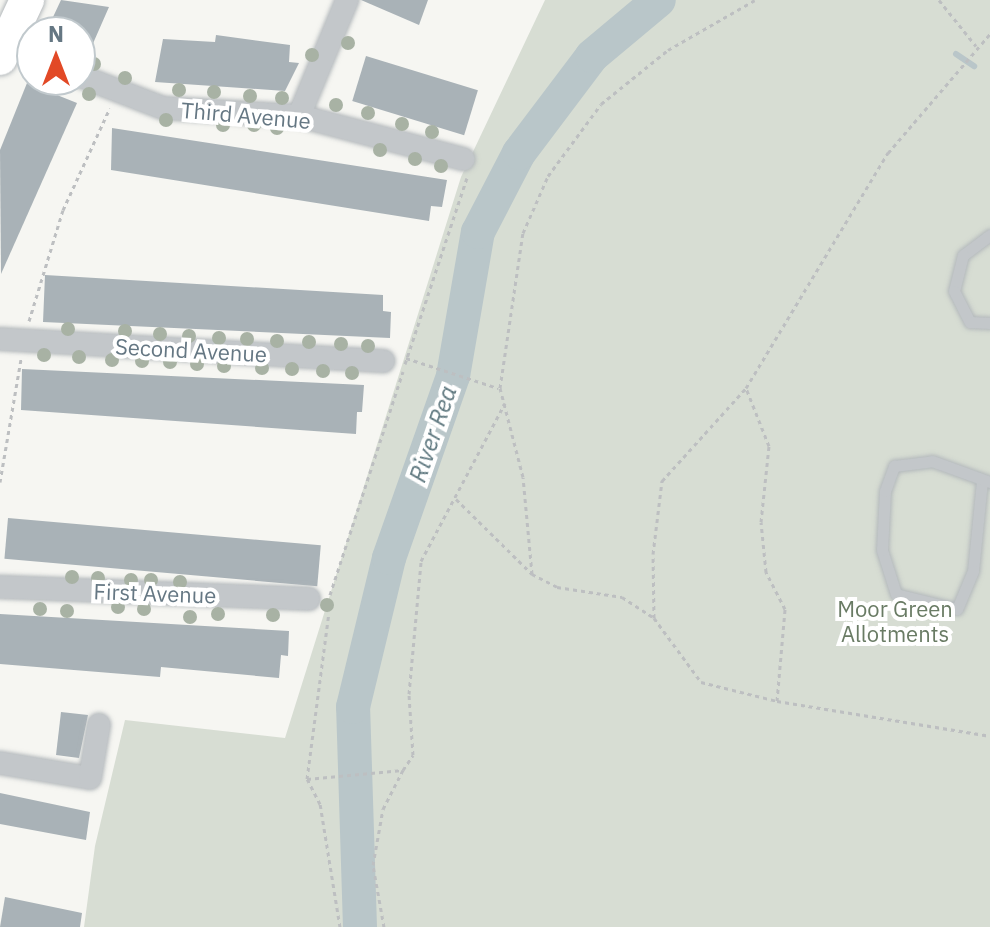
<!DOCTYPE html>
<style>
body{margin:0}
#map{position:relative;width:990px;height:927px;overflow:hidden;background:#f6f6f2;font-family:"IBM Plex Sans",sans-serif}
div>[style]{position:absolute}
.green>*{inset:0;background:#d7ddd3}
.stream>*{height:6px;margin:-3px;padding:0 3px;transform-origin:3px;border-radius:3px;background:#b9c6c9}
.river>*{height:34px;margin:-17px;padding:0 17px;transform-origin:17px;border-radius:17px;background:#b9c6c9}
.building>*{inset:0;background:#a9b2b7;transform-origin:0 0}
.path>*{height:3px;margin-top:-1.5px;transform-origin:0;background:repeating-linear-gradient(90deg,#bdbfc1 0 4px,transparent 0 8px)}
.roads{filter:drop-shadow(0 0 2px #b4b9bc) drop-shadow(0 0 2px #b4b9bc)}
.service>*{height:11px;margin:-5.5px;padding:0 5.5px;transform-origin:5.5px;border-radius:5.5px;background:#c3c7ca}
.minor>*{height:22px;margin:-11px;padding:0 11px;transform-origin:11px;border-radius:11px;background:#c3c7ca}
.primary>*{height:34px;margin:-17px;padding:0 17px;transform-origin:17px;border-radius:17px;background:#fff}
.trees>*{width:14px;height:14px;margin:-7px;border-radius:50%;background:#a8b2a4}
span{translate:-50% -50%;white-space:nowrap;text-align:center;line-height:1.15;-webkit-text-stroke:8px #fff;paint-order:stroke}
.street-label{font-size:22px;color:#657783}
.park-label{font-size:22px;color:#697b64}
.water-label{font-size:24px;color:#607980;font-style:italic}
.north{position:absolute;left:16px;top:16px;width:80px;height:80px;box-sizing:border-box;background:#fff;border:2px solid #c1c9cd;border-radius:50%;rotate:0deg;font-size:22px;font-weight:700;line-height:32px;text-align:center;color:#657783}
.north::after{content:'';display:block;margin:auto;width:28px;height:36px;background:#e24926;clip-path:polygon(50% 0,100% 100%,50% 72%,0 100%)}
</style>
<div id="map">
<div class="green">
<i style="clip-path:polygon(545px 0,990px 0,990px 927px,84px 927px,95px 846px,125px 720px,285px 738px,461px 177px)"></i>
</div>
<div class="stream">
<i style="left:956px;top:54px;width:22px;rotate:34deg"></i>
</div>
<div class="river">
<i style="left:360px;top:927px;width:220px;rotate:-91.8deg"></i>
<i style="left:353px;top:707px;width:153px;rotate:-76.4deg"></i>
<i style="left:389px;top:558px;width:193px;rotate:-70.6deg"></i>
<i style="left:453px;top:376px;width:146px;rotate:-80.2deg"></i>
<i style="left:478px;top:232px;width:89px;rotate:-62.6deg"></i>
<i style="left:519px;top:153px;width:121px;rotate:-53deg"></i>
<i style="left:592px;top:56px;width:87px;rotate:-39.9deg"></i>
</div>
<div class="building">
<i style="clip-path:polygon(61px 0,109px 7px,91px 48px,80px 43px,80px 32px,46px 32px)"></i>
<i style="clip-path:polygon(361px 0,428px 0,419px 25px)"></i>
<i style="clip-path:polygon(216px 35px,290px 45px,289px 62px,299px 63px,285px 91px,155px 82px,163px 39px,215px 42px)"></i>
<i style="left:366px;top:56px;width:117px;height:47px;rotate:17deg"></i>
<i style="clip-path:polygon(27px 83px,77px 103px,1px 274px,0 150px)"></i>
<i style="clip-path:polygon(112px 128px,447px 180px,442px 207px,431px 206px,429px 221px,111px 170px)"></i>
<i style="clip-path:polygon(45px 275px,383px 295px,383px 311px,391px 312px,390px 338px,43px 322px)"></i>
<i style="clip-path:polygon(22px 369px,364px 385px,362px 412px,357px 412px,356px 434px,21px 410px)"></i>
<i style="left:8px;top:518px;width:314px;height:41px;rotate:5deg"></i>
<i style="clip-path:polygon(0 614px,289px 631px,288px 656px,281px 655px,279px 678px,161px 667px,160px 677px,0 664px)"></i>
<i style="clip-path:polygon(61px 712px,88px 715px,79px 758px,56px 755px)"></i>
<i style="clip-path:polygon(0 793px,90px 812px,86px 840px,0 824px)"></i>
<i style="clip-path:polygon(5px 897px,82px 913px,80px 927px,0 927px)"></i>
</div>
<div class="path">
<i style="left:939px;top:0;width:59px;rotate:51.2deg"></i>
<i style="left:29px;top:321px;width:116px;rotate:-73deg"></i>
<i style="left:63px;top:210px;width:112px;rotate:-65.3deg"></i>
<i style="left:406px;top:358px;width:97px;rotate:18.1deg"></i>
<i style="left:405px;top:364px;width:196px;rotate:-71.6deg"></i>
<i style="left:0;top:482px;width:125px;rotate:-80.3deg"></i>
<i style="left:456px;top:499px;width:107px;rotate:44.6deg"></i>
<i style="left:532px;top:574px;width:28px;rotate:27deg"></i>
<i style="left:557px;top:587px;width:66px;rotate:8.7deg"></i>
<i style="left:622px;top:597px;width:38px;rotate:33deg"></i>
<i style="left:654px;top:618px;width:79px;rotate:53.7deg"></i>
<i style="left:701px;top:682px;width:78px;rotate:14deg"></i>
<i style="left:777px;top:701px;width:216px;rotate:9.3deg"></i>
<i style="left:532px;top:574px;width:97px;rotate:-95.3deg"></i>
<i style="left:523px;top:477px;width:92px;rotate:-104.5deg"></i>
<i style="left:500px;top:388px;width:157px;rotate:-81.6deg"></i>
<i style="left:523px;top:233px;width:62px;rotate:-66.3deg"></i>
<i style="left:548px;top:176px;width:89px;rotate:-53.6deg"></i>
<i style="left:601px;top:104px;width:86px;rotate:-38.9deg"></i>
<i style="left:668px;top:50px;width:100px;rotate:-29.9deg"></i>
<i style="left:325px;top:610px;width:251px;rotate:-71.9deg"></i>
<i style="left:654px;top:618px;width:64px;rotate:-90.9deg"></i>
<i style="left:653px;top:554px;width:74px;rotate:-83deg"></i>
<i style="left:662px;top:481px;width:125px;rotate:-47.9deg"></i>
<i style="left:777px;top:701px;width:92px;rotate:-85deg"></i>
<i style="left:785px;top:609px;width:42px;rotate:-117.2deg"></i>
<i style="left:766px;top:572px;width:50px;rotate:-95.7deg"></i>
<i style="left:761px;top:522px;width:76px;rotate:-84deg"></i>
<i style="left:769px;top:446px;width:62px;rotate:-111.6deg"></i>
<i style="left:746px;top:388px;width:275px;rotate:-58.9deg"></i>
<i style="left:888px;top:153px;width:157px;rotate:-49.4deg"></i>
<i style="left:307px;top:779px;width:168px;rotate:-82.5deg"></i>
<i style="left:340px;top:927px;width:125px;rotate:-99.2deg"></i>
<i style="left:320px;top:804px;width:28px;rotate:-117deg"></i>
<i style="left:307px;top:779px;width:96px;rotate:-5.4deg"></i>
<i style="left:403px;top:770px;width:18px;rotate:-56deg"></i>
<i style="left:413px;top:755px;width:61px;rotate:-93.8deg"></i>
<i style="left:409px;top:694px;width:134px;rotate:-84.8deg"></i>
<i style="left:421px;top:561px;width:179px;rotate:-62deg"></i>
<i style="left:384px;top:927px;width:63px;rotate:-100.1deg"></i>
<i style="left:373px;top:865px;width:57px;rotate:-79.9deg"></i>
<i style="left:383px;top:809px;width:44px;rotate:-62.9deg"></i>
</div>
<div class="roads">
<div class="service">
<i style="left:990px;top:235px;width:34px;rotate:143deg"></i>
<i style="left:963px;top:255px;width:37px;rotate:104deg"></i>
<i style="left:954px;top:291px;width:35px;rotate:63deg"></i>
<i style="left:970px;top:322px;width:20px;rotate:3deg"></i>
<i style="left:982px;top:481px;width:90px;rotate:95.7deg"></i>
<i style="left:973px;top:571px;width:41px;rotate:112.8deg"></i>
<i style="left:957px;top:609px;width:63px;rotate:-166.2deg"></i>
<i style="left:896px;top:594px;width:46px;rotate:-107.7deg"></i>
<i style="left:882px;top:550px;width:59px;rotate:-87.1deg"></i>
<i style="left:885px;top:491px;width:27px;rotate:-70deg"></i>
<i style="left:894px;top:466px;width:38px;rotate:-7deg"></i>
<i style="left:932px;top:461px;width:62px;rotate:19.9deg"></i>
</div>
<div class="minor">
<i style="left:7px;top:42px;width:27px;rotate:24deg"></i>
<i style="left:80px;top:76px;width:89px;rotate:21.1deg"></i>
<i style="left:163px;top:108px;width:136px;rotate:3.4deg"></i>
<i style="left:299px;top:116px;width:170px;rotate:14.7deg"></i>
<i style="left:299px;top:116px;width:126px;rotate:-67.5deg"></i>
<i style="left:0;top:339px;width:384px;rotate:3.3deg"></i>
<i style="left:0;top:587px;width:309px;rotate:2.2deg"></i>
<i style="left:0;top:763px;width:91px;rotate:9.5deg"></i>
<i style="left:90px;top:778px;width:54px;rotate:-80.4deg"></i>
</div>
<div class="primary">
<i style="left:0;top:58px;width:64px;rotate:-65deg"></i>
</div>
</div>
<div class="trees">
<i style="left:348px;top:43px"></i>
<i style="left:312px;top:55px"></i>
<i style="left:94px;top:64px"></i>
<i style="left:125px;top:78px"></i>
<i style="left:179px;top:90px"></i>
<i style="left:214px;top:92px"></i>
<i style="left:89px;top:94px"></i>
<i style="left:250px;top:96px"></i>
<i style="left:282px;top:98px"></i>
<i style="left:336px;top:105px"></i>
<i style="left:368px;top:113px"></i>
<i style="left:166px;top:120px"></i>
<i style="left:402px;top:124px"></i>
<i style="left:223px;top:125px"></i>
<i style="left:254px;top:125px"></i>
<i style="left:277px;top:128px"></i>
<i style="left:432px;top:132px"></i>
<i style="left:380px;top:150px"></i>
<i style="left:415px;top:159px"></i>
<i style="left:441px;top:166px"></i>
<i style="left:68px;top:329px"></i>
<i style="left:125px;top:331px"></i>
<i style="left:160px;top:334px"></i>
<i style="left:189px;top:336px"></i>
<i style="left:219px;top:338px"></i>
<i style="left:247px;top:339px"></i>
<i style="left:277px;top:341px"></i>
<i style="left:309px;top:342px"></i>
<i style="left:341px;top:344px"></i>
<i style="left:368px;top:346px"></i>
<i style="left:44px;top:355px"></i>
<i style="left:79px;top:357px"></i>
<i style="left:112px;top:360px"></i>
<i style="left:142px;top:361px"></i>
<i style="left:170px;top:362px"></i>
<i style="left:197px;top:364px"></i>
<i style="left:224px;top:366px"></i>
<i style="left:262px;top:368px"></i>
<i style="left:292px;top:369px"></i>
<i style="left:323px;top:371px"></i>
<i style="left:352px;top:373px"></i>
<i style="left:72px;top:577px"></i>
<i style="left:98px;top:578px"></i>
<i style="left:131px;top:580px"></i>
<i style="left:151px;top:580px"></i>
<i style="left:180px;top:582px"></i>
<i style="left:327px;top:605px"></i>
<i style="left:118px;top:607px"></i>
<i style="left:40px;top:609px"></i>
<i style="left:144px;top:609px"></i>
<i style="left:67px;top:611px"></i>
<i style="left:218px;top:614px"></i>
<i style="left:273px;top:615px"></i>
<i style="left:190px;top:617px"></i>
</div>
<div class="street-label">
<span style="left:246px;top:115px;rotate:5deg">Third Avenue</span>
<span style="left:191px;top:350px;rotate:3deg">Second Avenue</span>
<span style="left:155px;top:593px;rotate:2deg">First Avenue</span>
</div>
<div class="park-label">
<span style="left:895px;top:621px">Moor Green<br>Allotments</span>
</div>
<div class="water-label">
<span style="left:433px;top:434px;rotate:-71deg">River Rea</span>
</div>
<div class="north">N</div>
</div>
